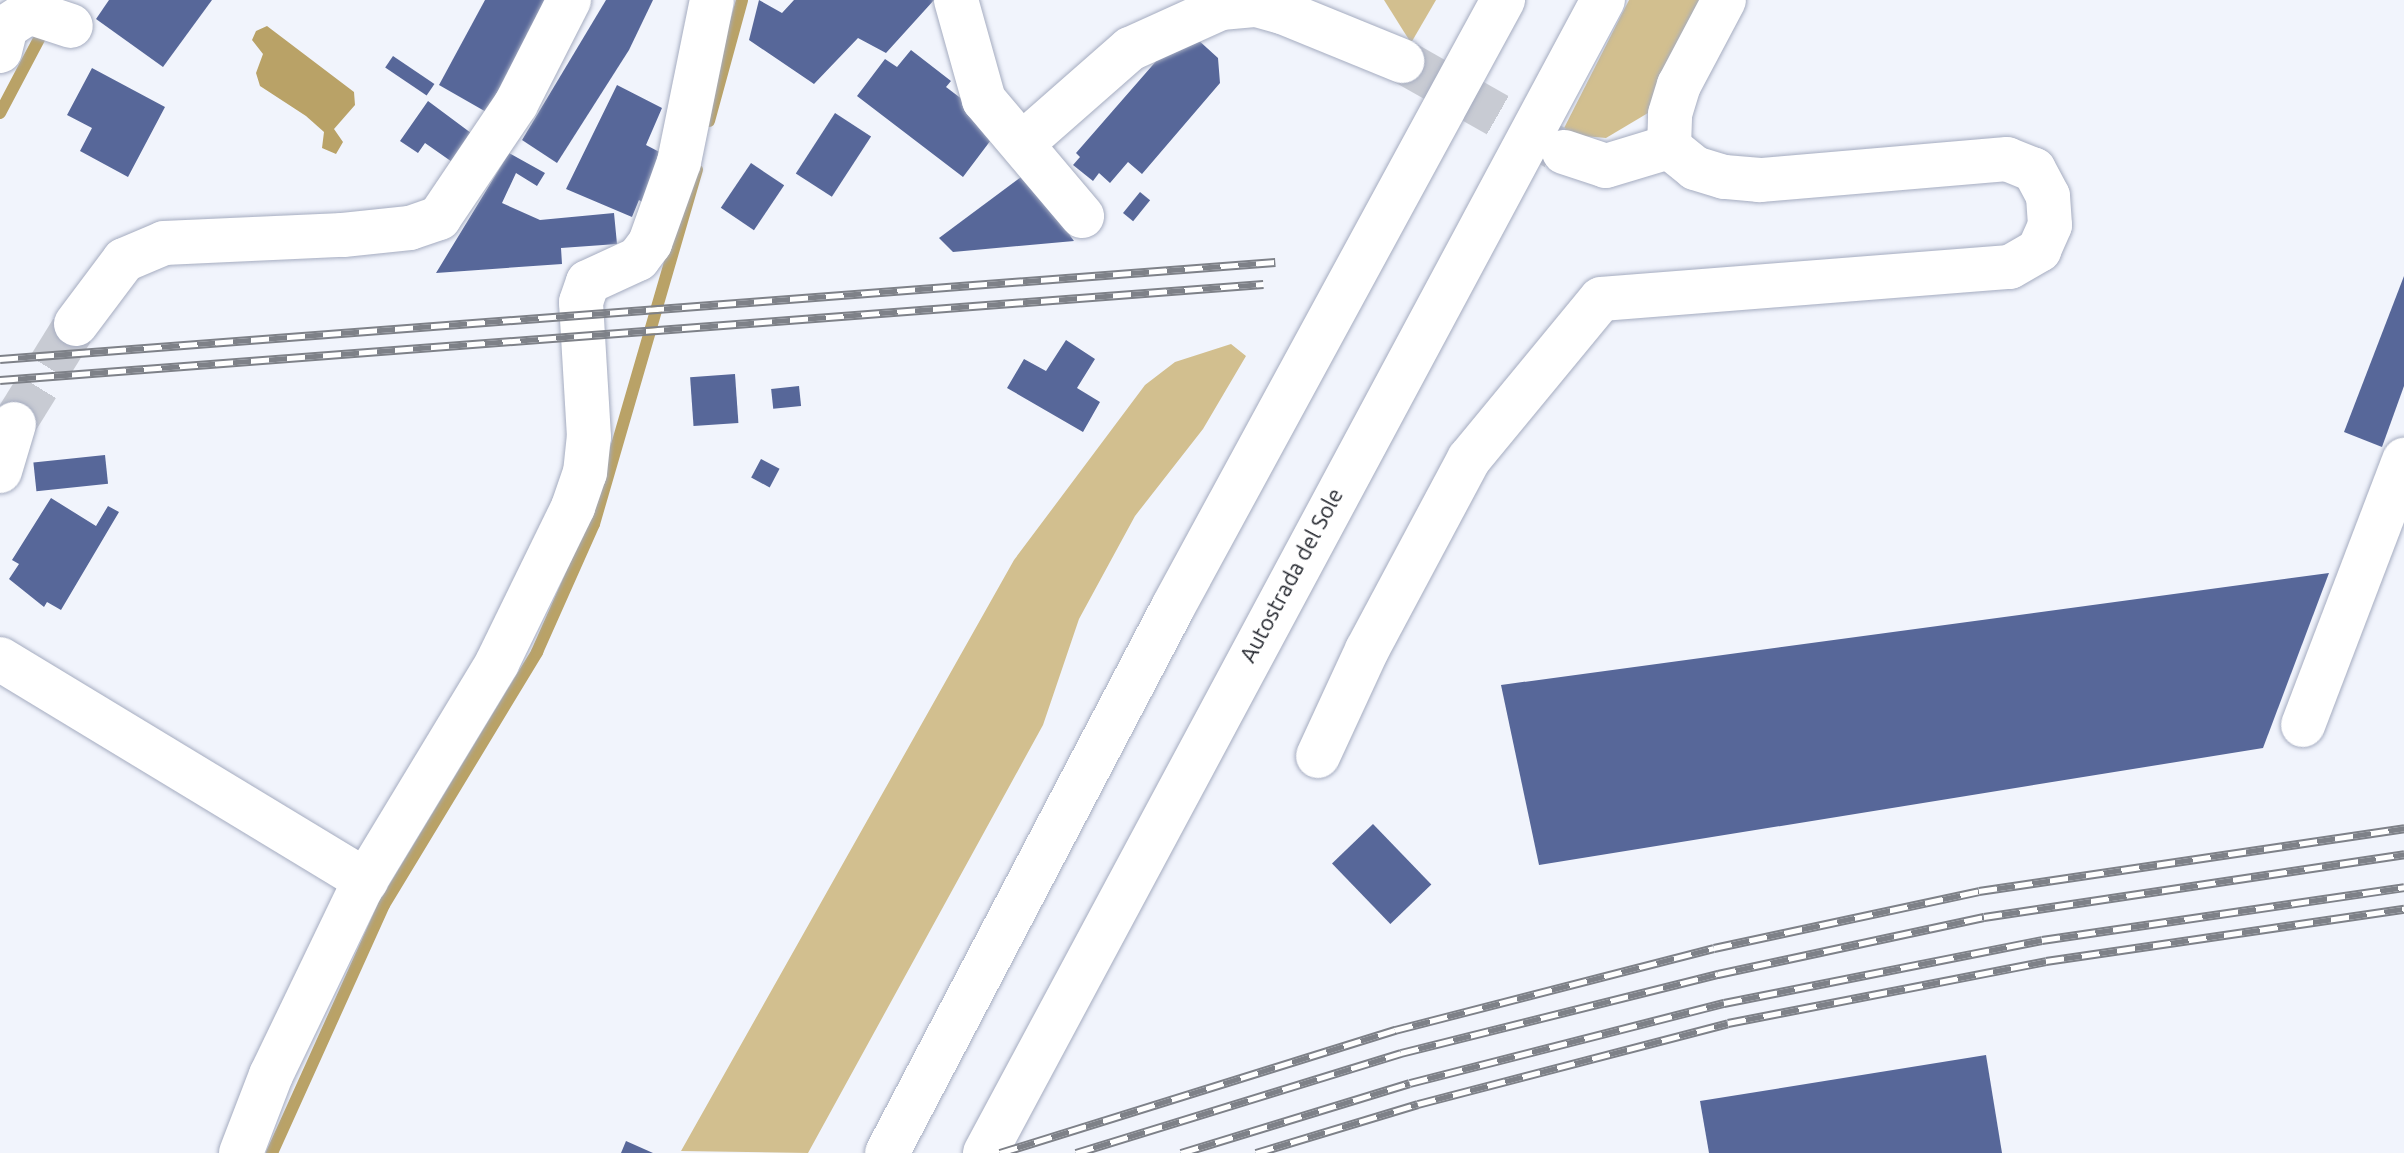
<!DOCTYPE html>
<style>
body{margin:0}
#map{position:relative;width:2404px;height:1153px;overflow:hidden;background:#f1f4fc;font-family:Ubuntu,sans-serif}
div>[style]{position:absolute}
.green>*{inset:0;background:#d2bf8f}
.water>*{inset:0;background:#b9a267}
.stream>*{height:12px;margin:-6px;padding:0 6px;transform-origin:6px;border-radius:6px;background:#b9a267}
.building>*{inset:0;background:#576799;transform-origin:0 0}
.minor-tunnel>*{height:44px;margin-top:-22px;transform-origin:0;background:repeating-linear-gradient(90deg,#c8cbd3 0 44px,transparent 0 66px)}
.roads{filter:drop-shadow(0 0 2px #a5acc0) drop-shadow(0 0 2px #a5acc0)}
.minor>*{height:44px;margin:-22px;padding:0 22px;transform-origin:22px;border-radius:22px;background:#fff}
.highway>*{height:44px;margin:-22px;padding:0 22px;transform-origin:22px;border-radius:22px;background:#fff}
.rail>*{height:9px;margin-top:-4.5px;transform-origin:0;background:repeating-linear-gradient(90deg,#fff 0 18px,#7e8188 0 36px);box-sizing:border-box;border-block:2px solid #7e8188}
span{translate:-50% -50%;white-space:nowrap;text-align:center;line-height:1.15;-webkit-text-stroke:8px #fff;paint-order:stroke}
.street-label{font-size:22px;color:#25282f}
</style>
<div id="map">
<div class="green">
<i style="clip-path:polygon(1384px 0,1436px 0,1411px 43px)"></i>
<i style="clip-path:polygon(1629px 0,1711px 0,1648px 113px,1606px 138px,1561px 134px)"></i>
<i style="clip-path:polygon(1231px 344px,1246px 356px,1203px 429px,1135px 516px,1079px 619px,1043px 725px,808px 1153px,681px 1151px,1014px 560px,1145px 385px,1175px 362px)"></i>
</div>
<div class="water">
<i style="clip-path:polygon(267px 26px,354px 92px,355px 105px,334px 129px,343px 142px,336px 154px,322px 148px,324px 132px,306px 116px,260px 86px,256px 73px,263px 54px,252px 40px,256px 31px)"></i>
</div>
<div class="stream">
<i style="left:0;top:113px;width:101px;rotate:-62.2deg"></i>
<i style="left:709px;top:121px;width:125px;rotate:-74.7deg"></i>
<i style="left:272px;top:1153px;width:272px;rotate:-65.7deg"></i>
<i style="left:384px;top:905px;width:296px;rotate:-58.8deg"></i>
<i style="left:537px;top:652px;width:140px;rotate:-66deg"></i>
<i style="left:594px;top:524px;width:369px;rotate:-73.8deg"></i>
</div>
<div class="building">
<i style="clip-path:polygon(109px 0,212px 0,163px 67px,96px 19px)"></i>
<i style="clip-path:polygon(485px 0,550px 0,488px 113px,439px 85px)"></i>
<i style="clip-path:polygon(606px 0,653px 0,629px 50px,557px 163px,522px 140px)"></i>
<i style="clip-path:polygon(759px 0,782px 13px,794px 0,934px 0,886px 53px,858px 38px,814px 84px,749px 40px)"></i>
<i style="clip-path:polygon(1185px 28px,1218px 58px,1220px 83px,1142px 174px,1128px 162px,1110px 183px,1099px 173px,1093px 181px,1073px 165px,1080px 157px,1076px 153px)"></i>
<i style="clip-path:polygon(911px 50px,951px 81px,946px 87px,1000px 128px,963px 177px,857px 96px,885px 59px,897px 67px)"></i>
<i style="left:393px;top:56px;width:50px;height:14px;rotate:34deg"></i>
<i style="clip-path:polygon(92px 68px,165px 107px,128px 177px,80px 151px,92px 128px,67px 115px)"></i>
<i style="clip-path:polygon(617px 85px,662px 108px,646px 145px,671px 158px,651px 208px,639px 200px,632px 217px,566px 189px)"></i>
<i style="clip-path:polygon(428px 101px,475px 136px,455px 164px,425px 143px,418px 153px,400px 141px)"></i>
<i style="left:835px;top:113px;width:43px;height:72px;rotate:33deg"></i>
<i style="clip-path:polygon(509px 153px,545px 173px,537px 186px,516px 173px,502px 203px,540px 220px,614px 213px,617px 244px,561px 248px,562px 264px,436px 273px)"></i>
<i style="left:751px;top:163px;width:40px;height:54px;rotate:34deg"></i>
<i style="clip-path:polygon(1025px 174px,1074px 241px,953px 252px,939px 238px)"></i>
<i style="left:1140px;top:192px;width:13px;height:27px;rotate:39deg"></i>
<i style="clip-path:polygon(2404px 276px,2404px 386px,2382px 447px,2344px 432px)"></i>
<i style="clip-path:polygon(1066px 340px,1095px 359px,1077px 388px,1100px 402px,1083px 432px,1007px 388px,1024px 359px,1046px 371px)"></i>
<i style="left:735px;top:374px;width:49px;height:45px;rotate:86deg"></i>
<i style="left:799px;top:386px;width:20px;height:28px;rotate:84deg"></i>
<i style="left:105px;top:455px;width:29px;height:72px;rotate:84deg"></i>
<i style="left:761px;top:459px;width:21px;height:21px;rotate:28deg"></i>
<i style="clip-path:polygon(51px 498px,96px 526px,108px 506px,119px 512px,61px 610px,47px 602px,44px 607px,9px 579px,19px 564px,12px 560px)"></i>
<i style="clip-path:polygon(2329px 573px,2263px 748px,1539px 865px,1501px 685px)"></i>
<i style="left:1373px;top:824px;width:84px;height:57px;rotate:46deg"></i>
<i style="clip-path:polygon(1986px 1055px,2002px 1153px,1709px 1153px,1700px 1101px)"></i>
<i style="clip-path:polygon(626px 1141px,653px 1153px,621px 1153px)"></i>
</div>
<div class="minor-tunnel">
<i style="left:1402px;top:61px;width:185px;rotate:29.5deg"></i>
<i style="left:14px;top:424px;width:118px;rotate:-58.2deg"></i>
</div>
<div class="roads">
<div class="minor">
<i style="left:956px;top:0;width:104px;rotate:74.4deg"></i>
<i style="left:984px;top:100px;width:152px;rotate:49.8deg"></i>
<i style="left:0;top:51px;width:25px;rotate:-76deg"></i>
<i style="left:6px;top:27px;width:27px;rotate:-33deg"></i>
<i style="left:29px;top:12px;width:44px;rotate:18.4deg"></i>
<i style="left:1024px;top:142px;width:141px;rotate:-41.3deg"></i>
<i style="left:1130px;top:49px;width:100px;rotate:-24.3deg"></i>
<i style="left:1221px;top:8px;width:36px;rotate:-5deg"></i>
<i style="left:1257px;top:5px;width:26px;rotate:16deg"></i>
<i style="left:1282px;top:12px;width:130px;rotate:22.2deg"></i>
<i style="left:1669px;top:147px;width:33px;rotate:-88deg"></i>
<i style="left:1670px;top:114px;width:30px;rotate:-73deg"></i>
<i style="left:1679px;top:85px;width:96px;rotate:-62.1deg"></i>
<i style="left:1564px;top:152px;width:44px;rotate:18.4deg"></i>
<i style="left:1606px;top:166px;width:66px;rotate:-16.8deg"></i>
<i style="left:76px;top:324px;width:80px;rotate:-53.1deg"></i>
<i style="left:124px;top:260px;width:43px;rotate:-23deg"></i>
<i style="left:164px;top:243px;width:179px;rotate:-2.6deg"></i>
<i style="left:343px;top:235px;width:67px;rotate:-6deg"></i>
<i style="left:410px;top:228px;width:31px;rotate:-19deg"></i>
<i style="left:439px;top:218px;width:138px;rotate:-56deg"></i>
<i style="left:516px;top:104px;width:117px;rotate:-63deg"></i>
<i style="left:0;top:471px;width:49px;rotate:-73.4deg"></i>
<i style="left:0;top:659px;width:428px;rotate:31.2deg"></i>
<i style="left:2303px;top:725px;width:284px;rotate:-69.1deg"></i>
<i style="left:1318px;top:756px;width:117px;rotate:-65.2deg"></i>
<i style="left:1367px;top:650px;width:217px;rotate:-61.9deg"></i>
<i style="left:1469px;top:459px;width:207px;rotate:-50.5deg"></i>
<i style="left:1601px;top:299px;width:410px;rotate:-4.5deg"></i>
<i style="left:2010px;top:267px;width:34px;rotate:-30deg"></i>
<i style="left:2039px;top:250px;width:27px;rotate:-66deg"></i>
<i style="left:2050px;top:225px;width:29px;rotate:-94deg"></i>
<i style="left:2048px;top:196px;width:30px;rotate:-118deg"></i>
<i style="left:2034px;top:170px;width:29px;rotate:-158deg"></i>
<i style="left:2007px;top:159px;width:248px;rotate:175.1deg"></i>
<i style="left:1760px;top:180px;width:36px;rotate:-175deg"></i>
<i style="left:1724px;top:177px;width:30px;rotate:-163deg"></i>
<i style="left:1695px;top:168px;width:33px;rotate:-141deg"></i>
<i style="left:241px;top:1153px;width:84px;rotate:-69deg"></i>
<i style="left:271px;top:1075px;width:208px;rotate:-64.3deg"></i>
<i style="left:361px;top:888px;width:263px;rotate:-58.8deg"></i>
<i style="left:497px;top:663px;width:174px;rotate:-64deg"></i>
<i style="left:573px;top:507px;width:36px;rotate:-71deg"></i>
<i style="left:585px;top:473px;width:36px;rotate:-84deg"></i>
<i style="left:589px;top:437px;width:135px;rotate:-93.4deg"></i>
<i style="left:581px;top:302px;width:21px;rotate:-71deg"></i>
<i style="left:588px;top:282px;width:55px;rotate:-24.7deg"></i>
<i style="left:638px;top:259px;width:20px;rotate:-53deg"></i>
<i style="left:650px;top:243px;width:86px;rotate:-70.3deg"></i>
<i style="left:679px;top:162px;width:165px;rotate:-78.5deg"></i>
</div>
<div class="highway">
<i style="left:887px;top:1153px;width:616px;rotate:-62.35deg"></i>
<i style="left:1173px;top:607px;width:691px;rotate:-61.47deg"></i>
<i style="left:985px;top:1153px;width:1308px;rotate:-61.81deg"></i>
</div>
</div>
<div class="rail">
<i style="left:0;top:359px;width:1279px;rotate:-4.35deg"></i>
<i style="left:0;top:380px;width:1267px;rotate:-4.35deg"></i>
<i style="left:1000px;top:1153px;width:414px;rotate:-17.3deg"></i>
<i style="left:1395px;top:1030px;width:329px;rotate:-14.4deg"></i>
<i style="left:1714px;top:948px;width:271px;rotate:-12.1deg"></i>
<i style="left:1979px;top:891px;width:430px;rotate:-8.4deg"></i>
<i style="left:1076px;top:1153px;width:340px;rotate:-17.1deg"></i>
<i style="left:1401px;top:1053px;width:327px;rotate:-14deg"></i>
<i style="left:1718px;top:974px;width:272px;rotate:-12.1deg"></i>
<i style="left:1984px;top:917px;width:425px;rotate:-8.5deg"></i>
<i style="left:1181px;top:1153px;width:239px;rotate:-17deg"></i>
<i style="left:1410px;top:1083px;width:324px;rotate:-14.3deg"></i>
<i style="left:1724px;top:1003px;width:324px;rotate:-11.2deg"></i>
<i style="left:2042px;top:940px;width:366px;rotate:-8.3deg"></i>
<i style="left:1256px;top:1153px;width:169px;rotate:-16.8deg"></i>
<i style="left:1418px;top:1104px;width:320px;rotate:-14.6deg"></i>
<i style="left:1728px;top:1023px;width:324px;rotate:-11deg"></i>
<i style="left:2046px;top:961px;width:362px;rotate:-8.3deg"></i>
</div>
<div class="street-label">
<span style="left:1291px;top:575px;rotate:-62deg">Autostrada del Sole</span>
</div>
</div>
